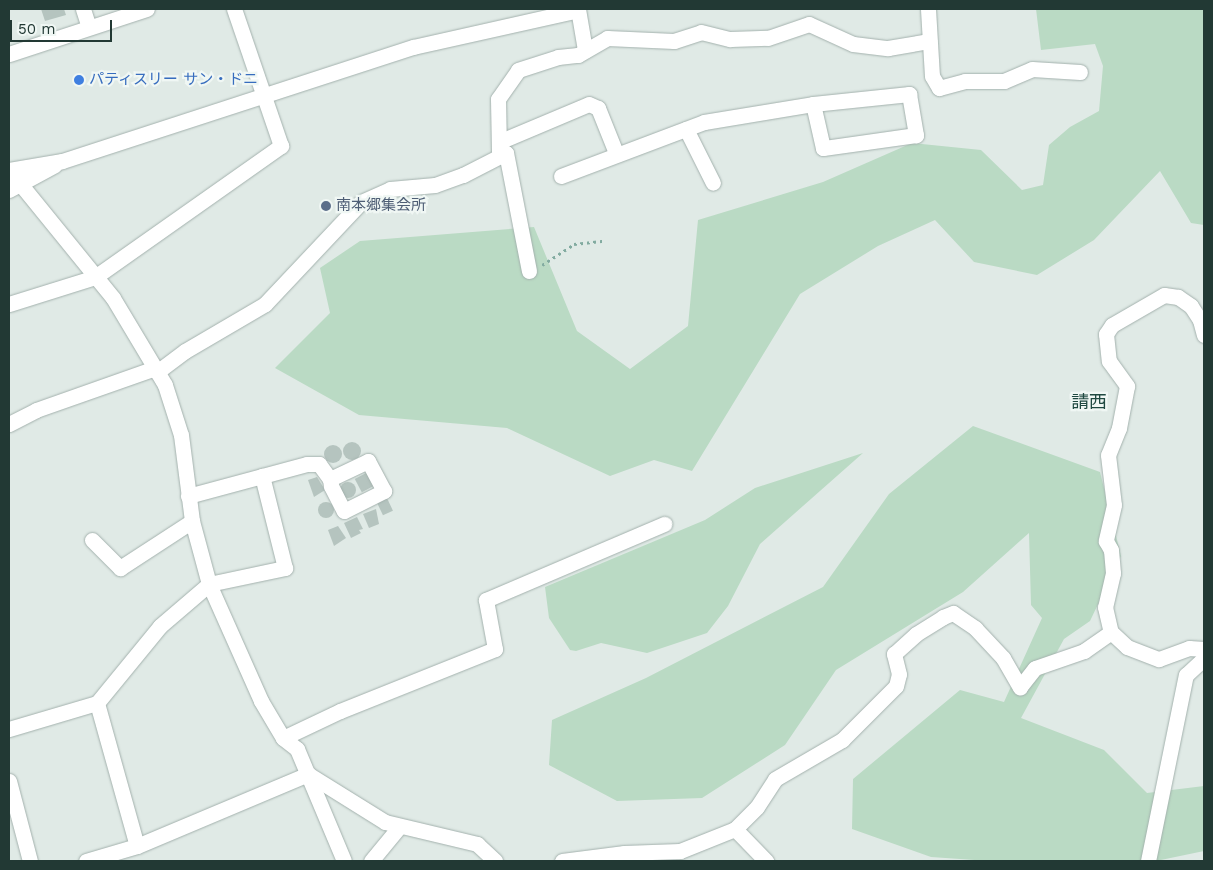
<!DOCTYPE html>
<meta charset="utf-8">
<style>
body{margin:0}
#map{position:relative;width:1213px;height:870px;overflow:hidden;background:#e0eae6;font-family:"Work Sans","Noto Sans JP",sans-serif}
div>[style]{position:absolute}
.green>*{inset:0;background:#badac4}
.building>*{inset:0;background:#b5c4bf;transform-origin:0 0}
.round{border-radius:50%}
.path>*{height:2.5px;margin-top:-1.25px;transform-origin:0;background:repeating-linear-gradient(90deg,#82aba0 0 2.5px,transparent 0 6.5px)}
.roads{filter:drop-shadow(0 0 1px #a3b1ad) drop-shadow(0 0 1px #a3b1ad)}
.minor>*{height:15px;margin:-7.5px;padding:0 7.5px;transform-origin:7.5px;border-radius:7.5px;background:#fff}
.dots>*{width:14px;height:14px;translate:-50% -50%;box-sizing:border-box;border:2px solid #f0f7f4;border-radius:50%}
span{translate:-50% -50%;white-space:nowrap;text-align:center;line-height:1.15;-webkit-text-stroke:4.5px #f0f7f4;paint-order:stroke}
.shop-label{font-size:15px;color:#366cbe}
.left{translate:0 -50%;text-align:left}
.service-label{font-size:15px;color:#4e5e75}
.quarter-label{font-size:18px;color:#1f4941}
.frame{position:absolute;inset:0;border:10px solid #223934;pointer-events:none}
.scale{position:absolute;left:10px;top:20px;width:102px;height:22px;box-sizing:border-box;border:2px solid #223934;border-top:0;padding-left:6px;font-size:15px;line-height:18px;white-space:nowrap;color:#223934;-webkit-text-stroke:4px #f0f7f4;paint-order:stroke}
</style>
<div id="map">
<div class="green">
<i style="clip-path:polygon(1036px 9px,1204px 9px,1204px 225px,1191px 223px,1160px 171px,1094px 240px,1037px 275px,974px 262px,935px 220px,878px 246px,800px 294px,692px 471px,654px 460px,610px 476px,507px 428px,359px 415px,275px 368px,330px 313px,320px 268px,360px 241px,534px 227px,577px 331px,630px 369px,688px 326px,698px 220px,823px 182px,912px 143px,981px 150px,1022px 190px,1043px 185px,1049px 145px,1070px 127px,1099px 111px,1103px 66px,1095px 44px,1041px 50px)"></i>
<i style="clip-path:polygon(973px 426px,1100px 472px,1121px 556px,1090px 621px,1064px 639px,1021px 718px,1104px 750px,1147px 793px,1204px 786px,1204px 851px,1156px 861px,989px 861px,931px 857px,852px 829px,853px 779px,960px 690px,1004px 702px,1042px 618px,1031px 605px,1029px 533px,963px 592px,836px 670px,785px 745px,702px 798px,617px 801px,549px 765px,552px 720px,646px 678px,823px 587px,889px 494px)"></i>
<i style="clip-path:polygon(863px 453px,760px 544px,728px 606px,707px 633px,647px 653px,601px 643px,576px 651px,570px 650px,549px 618px,545px 587px,705px 520px,755px 488px)"></i>
</div>
<div class="building">
<i style="clip-path:polygon(41px 9px,64px 9px,66px 15px,45px 21px)"></i>
<i class="round" style="left:343px;top:442px;width:18px;height:18px"></i>
<i class="round" style="left:324px;top:445px;width:18px;height:18px"></i>
<i style="left:368px;top:472px;width:15px;height:15px;rotate:62deg"></i>
<i style="clip-path:polygon(317px 477px,325px 490px,314px 497px,308px 480px)"></i>
<i class="round" style="left:340px;top:482px;width:16px;height:16px"></i>
<i style="left:387px;top:498px;width:14px;height:11px;rotate:65deg"></i>
<i class="round" style="left:318px;top:502px;width:16px;height:16px"></i>
<i style="clip-path:polygon(376px 509px,379px 524px,369px 528px,363px 514px)"></i>
<i style="clip-path:polygon(357px 517px,363px 529px,359px 530px,361px 533px,351px 538px,344px 523px)"></i>
<i style="clip-path:polygon(338px 526px,346px 538px,334px 546px,328px 530px)"></i>
</div>
<div class="path">
<i style="left:542px;top:265px;width:38px;rotate:-33deg"></i>
<i style="left:574px;top:244px;width:30px;rotate:-6deg"></i>
</div>
<div class="roads">
<div class="minor">
<i style="left:83px;top:9px;width:19px;rotate:72deg"></i>
<i style="left:578px;top:9px;width:42px;rotate:80.3deg"></i>
<i style="left:928px;top:9px;width:67px;rotate:86.6deg"></i>
<i style="left:932px;top:76px;width:14px;rotate:60deg"></i>
<i style="left:939px;top:88px;width:27px;rotate:-15deg"></i>
<i style="left:965px;top:81px;width:39px"></i>
<i style="left:1004px;top:81px;width:30px;rotate:-23deg"></i>
<i style="left:1032px;top:69px;width:48px;rotate:3.6deg"></i>
<i style="left:9px;top:54px;width:145px;rotate:-18.1deg"></i>
<i style="left:686px;top:129px;width:60px;rotate:63.4deg"></i>
<i style="left:501px;top:141px;width:95px;rotate:-22.8deg"></i>
<i style="left:589px;top:104px;width:10px;rotate:24deg"></i>
<i style="left:598px;top:108px;width:48px;rotate:68.2deg"></i>
<i style="left:9px;top:170px;width:165px;rotate:50.9deg"></i>
<i style="left:113px;top:298px;width:101px;rotate:59.1deg"></i>
<i style="left:165px;top:385px;width:52px;rotate:72.3deg"></i>
<i style="left:181px;top:435px;width:87px;rotate:82.7deg"></i>
<i style="left:192px;top:521px;width:65px;rotate:74.9deg"></i>
<i style="left:209px;top:584px;width:128px;rotate:66deg"></i>
<i style="left:261px;top:701px;width:43px;rotate:59.3deg"></i>
<i style="left:283px;top:738px;width:18px;rotate:38deg"></i>
<i style="left:297px;top:749px;width:121px;rotate:67.2deg"></i>
<i style="left:9px;top:170px;width:54px;rotate:-9.6deg"></i>
<i style="left:62px;top:161px;width:369px;rotate:-18deg"></i>
<i style="left:413px;top:47px;width:169px;rotate:-12.6deg"></i>
<i style="left:561px;top:176px;width:153px;rotate:-20.7deg"></i>
<i style="left:704px;top:122px;width:110px;rotate:-9.4deg"></i>
<i style="left:813px;top:104px;width:97px;rotate:-5.9deg"></i>
<i style="left:909px;top:94px;width:42px;rotate:80.3deg"></i>
<i style="left:916px;top:135px;width:94px;rotate:172deg"></i>
<i style="left:823px;top:148px;width:45px;rotate:-102.8deg"></i>
<i style="left:9px;top:190px;width:52px;rotate:-28.5deg"></i>
<i style="left:529px;top:271px;width:120px;rotate:-101deg"></i>
<i style="left:506px;top:153px;width:7px;rotate:-164deg"></i>
<i style="left:499px;top:151px;width:52px;rotate:-91.1deg"></i>
<i style="left:498px;top:99px;width:35px;rotate:-55deg"></i>
<i style="left:518px;top:70px;width:42px;rotate:-18deg"></i>
<i style="left:558px;top:57px;width:20px;rotate:-6deg"></i>
<i style="left:578px;top:55px;width:34px;rotate:-30deg"></i>
<i style="left:607px;top:38px;width:67px;rotate:2.6deg"></i>
<i style="left:674px;top:41px;width:28px;rotate:-18deg"></i>
<i style="left:701px;top:32px;width:30px;rotate:14deg"></i>
<i style="left:730px;top:39px;width:38px;rotate:-2deg"></i>
<i style="left:768px;top:38px;width:43px;rotate:-18.9deg"></i>
<i style="left:809px;top:24px;width:48px;rotate:24.4deg"></i>
<i style="left:853px;top:44px;width:35px;rotate:7deg"></i>
<i style="left:888px;top:48px;width:42px;rotate:-9.7deg"></i>
<i style="left:9px;top:304px;width:90px;rotate:-17.4deg"></i>
<i style="left:95px;top:277px;width:228px;rotate:-35.2deg"></i>
<i style="left:281px;top:146px;width:145px;rotate:-108.9deg"></i>
<i style="left:1204px;top:335px;width:16px;rotate:-105deg"></i>
<i style="left:1200px;top:320px;width:17px;rotate:-123deg"></i>
<i style="left:1191px;top:306px;width:16px;rotate:-145deg"></i>
<i style="left:1178px;top:297px;width:14px;rotate:-172deg"></i>
<i style="left:1164px;top:295px;width:60px;rotate:150deg"></i>
<i style="left:1112px;top:325px;width:11px;rotate:124deg"></i>
<i style="left:1106px;top:334px;width:27px;rotate:84deg"></i>
<i style="left:1109px;top:361px;width:31px;rotate:54deg"></i>
<i style="left:1127px;top:386px;width:43px;rotate:100.8deg"></i>
<i style="left:1119px;top:428px;width:29px;rotate:112deg"></i>
<i style="left:1108px;top:455px;width:50px;rotate:83.2deg"></i>
<i style="left:1114px;top:505px;width:37px;rotate:103deg"></i>
<i style="left:1106px;top:541px;width:10px;rotate:61deg"></i>
<i style="left:1111px;top:550px;width:23px;rotate:85deg"></i>
<i style="left:1113px;top:573px;width:35px;rotate:103deg"></i>
<i style="left:1105px;top:607px;width:26px;rotate:77deg"></i>
<i style="left:1111px;top:632px;width:22px;rotate:43deg"></i>
<i style="left:1127px;top:647px;width:34px;rotate:21deg"></i>
<i style="left:1159px;top:659px;width:32px;rotate:-20deg"></i>
<i style="left:1189px;top:648px;width:15px;rotate:4deg"></i>
<i style="left:157px;top:372px;width:35px;rotate:-37deg"></i>
<i style="left:185px;top:351px;width:93px;rotate:-30.4deg"></i>
<i style="left:265px;top:304px;width:140px;rotate:-46.7deg"></i>
<i style="left:361px;top:202px;width:32px;rotate:-24deg"></i>
<i style="left:390px;top:189px;width:45px;rotate:-5.1deg"></i>
<i style="left:435px;top:185px;width:30px;rotate:-20deg"></i>
<i style="left:463px;top:175px;width:48px;rotate:-27.1deg"></i>
<i style="left:9px;top:424px;width:30px;rotate:-27deg"></i>
<i style="left:36px;top:410px;width:126px;rotate:-19.4deg"></i>
<i style="left:188px;top:496px;width:123px;rotate:-15.1deg"></i>
<i style="left:307px;top:464px;width:12px"></i>
<i style="left:319px;top:464px;width:19px;rotate:54deg"></i>
<i style="left:330px;top:479px;width:7px;rotate:82deg"></i>
<i style="left:331px;top:486px;width:28px;rotate:63deg"></i>
<i style="left:344px;top:511px;width:45px;rotate:-26.6deg"></i>
<i style="left:384px;top:491px;width:34px;rotate:-118deg"></i>
<i style="left:368px;top:461px;width:42px;rotate:154.7deg"></i>
<i style="left:92px;top:540px;width:40px;rotate:45deg"></i>
<i style="left:120px;top:568px;width:86px;rotate:-33.1deg"></i>
<i style="left:97px;top:703px;width:148px;rotate:74.4deg"></i>
<i style="left:9px;top:729px;width:92px;rotate:-16.5deg"></i>
<i style="left:97px;top:703px;width:99px;rotate:-50.7deg"></i>
<i style="left:160px;top:626px;width:65px;rotate:-40.6deg"></i>
<i style="left:209px;top:584px;width:78px;rotate:-11.9deg"></i>
<i style="left:285px;top:568px;width:95px;rotate:-104deg"></i>
<i style="left:283px;top:738px;width:63px;rotate:-25.3deg"></i>
<i style="left:340px;top:711px;width:167px;rotate:-21.8deg"></i>
<i style="left:495px;top:649px;width:50px;rotate:-100.4deg"></i>
<i style="left:486px;top:600px;width:194px;rotate:-23.1deg"></i>
<i style="left:9px;top:781px;width:83px;rotate:75.3deg"></i>
<i style="left:735px;top:829px;width:45px;rotate:45.9deg"></i>
<i style="left:86px;top:861px;width:53px;rotate:-16.4deg"></i>
<i style="left:137px;top:846px;width:186px;rotate:-22.8deg"></i>
<i style="left:308px;top:774px;width:91px;rotate:31.9deg"></i>
<i style="left:385px;top:822px;width:95px;rotate:13.4deg"></i>
<i style="left:477px;top:844px;width:25px;rotate:43deg"></i>
<i style="left:371px;top:861px;width:45px;rotate:-50.4deg"></i>
<i style="left:562px;top:861px;width:63px;rotate:-7.4deg"></i>
<i style="left:624px;top:853px;width:56px;rotate:-2deg"></i>
<i style="left:680px;top:851px;width:59px;rotate:-21.8deg"></i>
<i style="left:735px;top:829px;width:31px;rotate:-45deg"></i>
<i style="left:757px;top:807px;width:33px;rotate:-57deg"></i>
<i style="left:775px;top:779px;width:78px;rotate:-30.2deg"></i>
<i style="left:842px;top:740px;width:76px;rotate:-45deg"></i>
<i style="left:896px;top:686px;width:12px;rotate:-76deg"></i>
<i style="left:899px;top:674px;width:21px;rotate:-104deg"></i>
<i style="left:894px;top:654px;width:30px;rotate:-42deg"></i>
<i style="left:916px;top:634px;width:32px;rotate:-32deg"></i>
<i style="left:943px;top:617px;width:11px;rotate:-22deg"></i>
<i style="left:953px;top:613px;width:27px;rotate:34deg"></i>
<i style="left:975px;top:628px;width:41px;rotate:47deg"></i>
<i style="left:1003px;top:658px;width:34px;rotate:60deg"></i>
<i style="left:1020px;top:687px;width:24px;rotate:-52deg"></i>
<i style="left:1035px;top:668px;width:52px;rotate:-19.1deg"></i>
<i style="left:1084px;top:651px;width:33px;rotate:-35deg"></i>
<i style="left:1148px;top:861px;width:190px;rotate:-78.5deg"></i>
<i style="left:1186px;top:675px;width:25px;rotate:-43deg"></i>
</div>
</div>
<div class="dots">
<i style="left:79px;top:80px;background:#3f7fe0"></i>
<i style="left:326px;top:206px;background:#5c6f8a"></i>
</div>
<div class="shop-label">
<span class="left" style="left:89px;top:80px">パティスリー サン・ドニ</span>
</div>
<div class="service-label">
<span class="left" style="left:336px;top:206px">南本郷集会所</span>
</div>
<div class="quarter-label">
<span style="left:1089px;top:402px">請西</span>
</div>
<div class="frame"></div>
<div class="scale">50 m</div>
</div>
